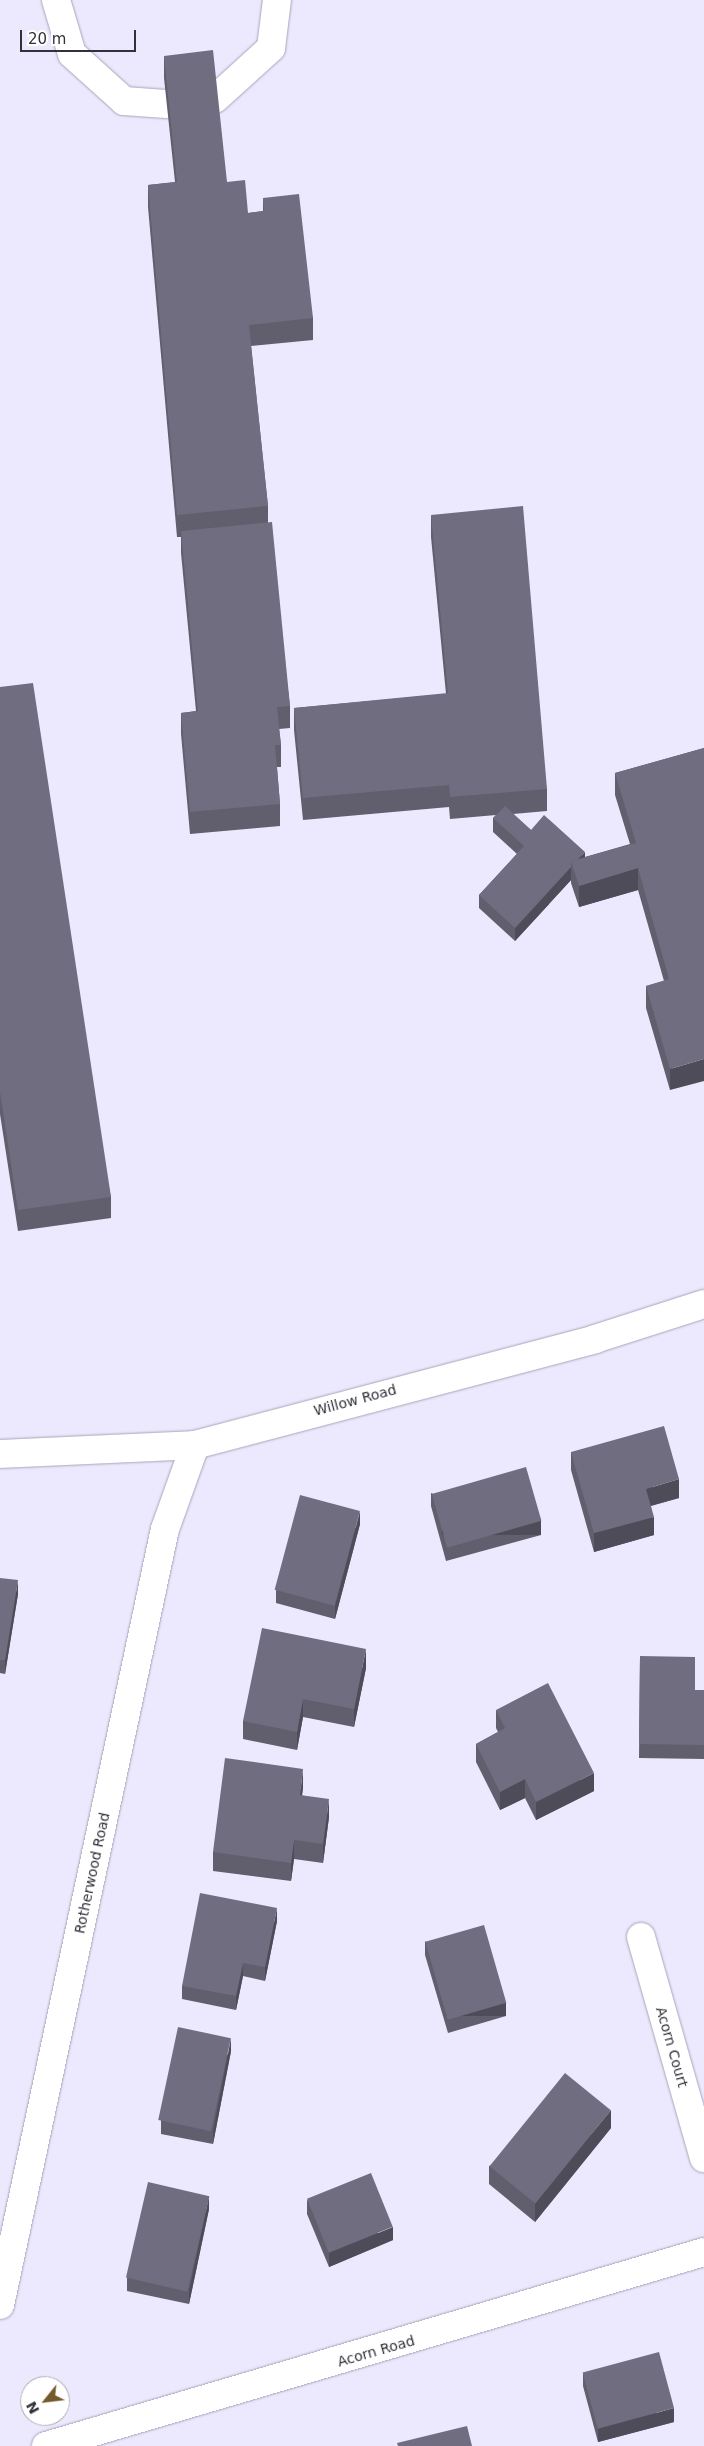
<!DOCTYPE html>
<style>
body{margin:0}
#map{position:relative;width:704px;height:2446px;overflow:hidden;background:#ece8fd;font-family:"DejaVu Sans",sans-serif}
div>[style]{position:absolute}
.roads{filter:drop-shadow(0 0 1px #a9a5b9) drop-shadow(0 0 1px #a9a5b9)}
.minor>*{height:28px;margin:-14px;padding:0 14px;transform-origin:14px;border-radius:14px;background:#fff}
.wall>*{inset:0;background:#615e6e}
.shaded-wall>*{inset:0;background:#4f4c5a;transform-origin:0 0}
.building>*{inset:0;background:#716d80;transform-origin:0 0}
span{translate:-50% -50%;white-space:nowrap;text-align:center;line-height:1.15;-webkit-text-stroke:5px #fff;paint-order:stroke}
.street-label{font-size:14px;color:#323139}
.north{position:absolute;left:20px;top:2376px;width:50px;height:50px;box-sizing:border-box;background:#fff;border:1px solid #adadb0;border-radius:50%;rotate:241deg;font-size:14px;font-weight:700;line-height:20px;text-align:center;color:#323139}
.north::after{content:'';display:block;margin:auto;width:18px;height:22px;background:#725c2b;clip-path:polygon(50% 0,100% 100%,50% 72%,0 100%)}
.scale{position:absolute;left:20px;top:30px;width:116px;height:22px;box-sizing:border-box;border:2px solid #323139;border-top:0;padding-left:6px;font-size:15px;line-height:18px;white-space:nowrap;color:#323139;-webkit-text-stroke:4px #fff;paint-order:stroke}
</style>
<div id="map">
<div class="roads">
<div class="minor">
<i style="left:56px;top:0;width:56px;rotate:73.5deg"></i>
<i style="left:72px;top:54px;width:70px;rotate:42.1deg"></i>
<i style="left:124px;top:101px;width:42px;rotate:4.1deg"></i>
<i style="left:215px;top:99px;width:76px;rotate:-42.3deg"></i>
<i style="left:271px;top:48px;width:48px;rotate:-82.9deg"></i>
<i style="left:0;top:1454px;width:195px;rotate:-2.6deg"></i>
<i style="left:195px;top:1445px;width:414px;rotate:-14.8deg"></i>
<i style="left:595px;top:1339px;width:114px;rotate:-17.8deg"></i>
<i style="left:641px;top:1937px;width:230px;rotate:74.1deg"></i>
<i style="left:0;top:2305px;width:793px;rotate:-78deg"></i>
<i style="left:165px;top:1529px;width:89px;rotate:-70.3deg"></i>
<i style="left:46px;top:2446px;width:686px;rotate:-16.43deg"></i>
</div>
</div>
<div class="wall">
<i style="clip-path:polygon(164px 56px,227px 182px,248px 213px,263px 211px,263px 198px,313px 318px,313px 340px,251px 346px,268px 506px,268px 523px,290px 706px,290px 728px,279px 729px,281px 745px,281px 767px,277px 767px,280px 804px,280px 826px,190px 834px,181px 734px,181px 713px,196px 711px,181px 553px,181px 537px,177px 537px,148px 207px,148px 185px,175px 182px,164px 78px)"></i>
<i style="clip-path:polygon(431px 515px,547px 789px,547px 811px,513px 814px,531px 830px,585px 857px,630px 844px,615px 795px,615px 773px,704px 748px,670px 1090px,646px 1008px,646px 986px,664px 981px,638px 890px,579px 907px,571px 883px,571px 880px,515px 941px,479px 908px,479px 895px,517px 854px,493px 832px,493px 818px,496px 815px,450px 819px,449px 807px,303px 820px,294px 730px,294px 708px,446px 694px,431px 537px)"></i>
<i style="clip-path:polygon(0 687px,111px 1197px,111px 1218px,18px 1231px,0 1114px)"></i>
<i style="clip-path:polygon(571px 1452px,679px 1498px,651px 1506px,654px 1535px,594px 1552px,571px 1470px)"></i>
<i style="clip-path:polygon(431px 1493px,541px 1535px,446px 1561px,431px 1506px)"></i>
<i style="clip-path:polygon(360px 1524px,335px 1619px,276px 1603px,276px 1590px)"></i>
<i style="clip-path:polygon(0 1578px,18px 1594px,5px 1674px,0 1673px)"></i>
<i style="clip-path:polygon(640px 1656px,695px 1690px,704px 1690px,704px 1759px,639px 1758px)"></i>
<i style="clip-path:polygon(366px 1668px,354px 1727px,303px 1717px,297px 1750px,243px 1739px,243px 1721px)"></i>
<i style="clip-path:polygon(496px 1710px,594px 1791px,536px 1820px,525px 1798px,500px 1810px,476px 1762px,476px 1744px,498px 1732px,496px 1728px)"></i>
<i style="clip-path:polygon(303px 1787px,302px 1795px,329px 1817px,323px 1863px,294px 1859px,291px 1881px,213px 1871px,213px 1852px)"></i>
<i style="clip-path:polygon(277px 1921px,265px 1981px,243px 1976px,236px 2010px,182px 1999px,182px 1986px)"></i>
<i style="clip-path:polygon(425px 1941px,506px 2016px,448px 2033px,425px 1955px)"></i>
<i style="clip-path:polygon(231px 2051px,213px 2144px,161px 2134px,161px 2120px)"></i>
<i style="clip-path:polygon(611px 2128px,535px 2222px,489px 2184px,489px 2166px)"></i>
<i style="clip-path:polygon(307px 2200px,393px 2240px,329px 2267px,307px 2214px)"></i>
<i style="clip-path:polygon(209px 2209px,189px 2304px,127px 2291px,127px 2278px)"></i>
<i style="clip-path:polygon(583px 2373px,674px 2422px,598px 2442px,583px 2386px)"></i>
</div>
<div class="shaded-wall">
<i style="clip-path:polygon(585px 852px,585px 865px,572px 865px)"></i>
<i style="clip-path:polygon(571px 867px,571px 880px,515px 941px,515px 928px)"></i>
<i style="clip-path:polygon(638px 868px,638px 890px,579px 907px,579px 886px)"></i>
<i style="clip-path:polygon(704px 1059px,704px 1081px,670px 1090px,670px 1069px)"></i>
<i style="clip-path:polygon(679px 1479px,679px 1498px,646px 1507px,646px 1489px)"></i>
<i style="clip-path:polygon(360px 1511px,360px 1524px,335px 1619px,335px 1606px)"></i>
<i style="clip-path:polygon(654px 1517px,654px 1535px,594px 1552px,594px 1533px)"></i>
<i style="left:541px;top:1521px;width:14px;height:99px;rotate:90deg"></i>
<i style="clip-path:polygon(18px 1580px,18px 1594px,5px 1674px,5px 1660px)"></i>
<i style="clip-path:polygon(366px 1649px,366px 1668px,354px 1727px,354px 1709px)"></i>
<i style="clip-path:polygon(303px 1699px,303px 1717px,297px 1750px,297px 1732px)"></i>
<i style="clip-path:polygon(303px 1769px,303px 1787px,300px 1813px,300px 1795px)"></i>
<i style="clip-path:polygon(594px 1773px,594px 1791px,536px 1820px,536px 1802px)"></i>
<i style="clip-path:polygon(525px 1779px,525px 1798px,500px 1810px,500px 1792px)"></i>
<i style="clip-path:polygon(329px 1799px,329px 1817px,323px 1863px,323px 1844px)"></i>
<i style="clip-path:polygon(294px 1840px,294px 1859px,291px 1881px,291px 1863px)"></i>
<i style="clip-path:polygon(277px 1908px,277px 1921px,265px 1981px,265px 1967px)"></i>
<i style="clip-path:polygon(243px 1963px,243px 1976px,236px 2010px,236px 1996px)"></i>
<i style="left:506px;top:2003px;width:13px;height:60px;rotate:90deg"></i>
<i style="clip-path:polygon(231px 2038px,231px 2051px,213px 2144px,213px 2131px)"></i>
<i style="clip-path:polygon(611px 2110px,611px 2128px,535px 2222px,535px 2203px)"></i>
<i style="clip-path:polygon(209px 2196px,209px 2209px,189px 2304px,189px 2291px)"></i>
<i style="clip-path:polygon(393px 2227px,393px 2240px,329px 2267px,329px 2253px)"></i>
<i style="clip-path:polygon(674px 2408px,674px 2422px,598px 2442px,598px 2429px)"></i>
</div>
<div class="building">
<i style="clip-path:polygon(213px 50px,227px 182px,245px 180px,248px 213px,264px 211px,263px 198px,299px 194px,313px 318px,249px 325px,268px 506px,177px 515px,148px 185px,177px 182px,164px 56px)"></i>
<i style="clip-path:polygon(523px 506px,547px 789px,450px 797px,449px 785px,303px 798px,294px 708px,448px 693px,431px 515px)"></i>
<i style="clip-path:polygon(272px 522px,290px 706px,277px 707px,281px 745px,275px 745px,280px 804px,190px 812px,181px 713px,198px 711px,181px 531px)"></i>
<i style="clip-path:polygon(33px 683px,111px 1197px,18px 1210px,0 1092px,0 687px)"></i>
<i style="clip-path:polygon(704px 748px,704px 1059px,670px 1069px,646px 986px,669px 979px,638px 868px,579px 886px,571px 861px,636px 843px,615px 773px)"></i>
<i style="clip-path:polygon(505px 806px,531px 830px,544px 815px,585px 852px,578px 859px,571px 861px,571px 867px,515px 928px,479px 895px,524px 846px,493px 818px)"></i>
<i style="clip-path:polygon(664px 1426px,679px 1479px,646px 1489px,654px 1517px,594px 1533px,571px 1452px)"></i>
<i style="left:526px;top:1467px;width:56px;height:98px;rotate:74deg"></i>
<i style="left:300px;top:1495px;width:62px;height:98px;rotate:15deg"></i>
<i style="clip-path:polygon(0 1578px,18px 1580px,5px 1660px,0 1660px)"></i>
<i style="clip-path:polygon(262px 1628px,366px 1649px,354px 1709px,303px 1699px,297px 1732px,243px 1721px)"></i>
<i style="clip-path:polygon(640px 1656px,695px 1657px,695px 1690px,704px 1690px,704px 1745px,639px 1744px)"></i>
<i style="clip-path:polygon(548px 1683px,594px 1773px,536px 1802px,525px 1779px,500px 1792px,476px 1744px,505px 1728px,496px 1710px)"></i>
<i style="clip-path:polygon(225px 1758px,303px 1769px,300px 1795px,329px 1799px,323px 1844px,294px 1840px,291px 1863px,213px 1852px)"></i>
<i style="clip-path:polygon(200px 1893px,277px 1908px,265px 1967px,243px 1963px,236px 1996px,182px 1986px)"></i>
<i style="left:484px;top:1925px;width:81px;height:61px;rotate:74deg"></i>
<i style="left:178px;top:2027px;width:54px;height:95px;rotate:12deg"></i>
<i style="left:565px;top:2073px;width:59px;height:120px;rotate:39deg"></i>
<i style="left:371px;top:2173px;width:58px;height:69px;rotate:68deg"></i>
<i style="left:148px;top:2182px;width:63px;height:98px;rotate:13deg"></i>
<i style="left:659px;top:2352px;width:58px;height:79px;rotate:75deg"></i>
<i style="clip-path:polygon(467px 2426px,472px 2446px,398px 2446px,397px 2443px)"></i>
</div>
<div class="street-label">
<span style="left:355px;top:1400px;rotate:-15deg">Willow Road</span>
<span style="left:92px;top:1873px;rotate:-78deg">Rotherwood Road</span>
<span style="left:672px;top:2047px;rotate:74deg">Acorn Court</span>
<span style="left:376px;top:2351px;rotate:-16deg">Acorn Road</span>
</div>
<div class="north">N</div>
<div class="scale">20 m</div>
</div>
